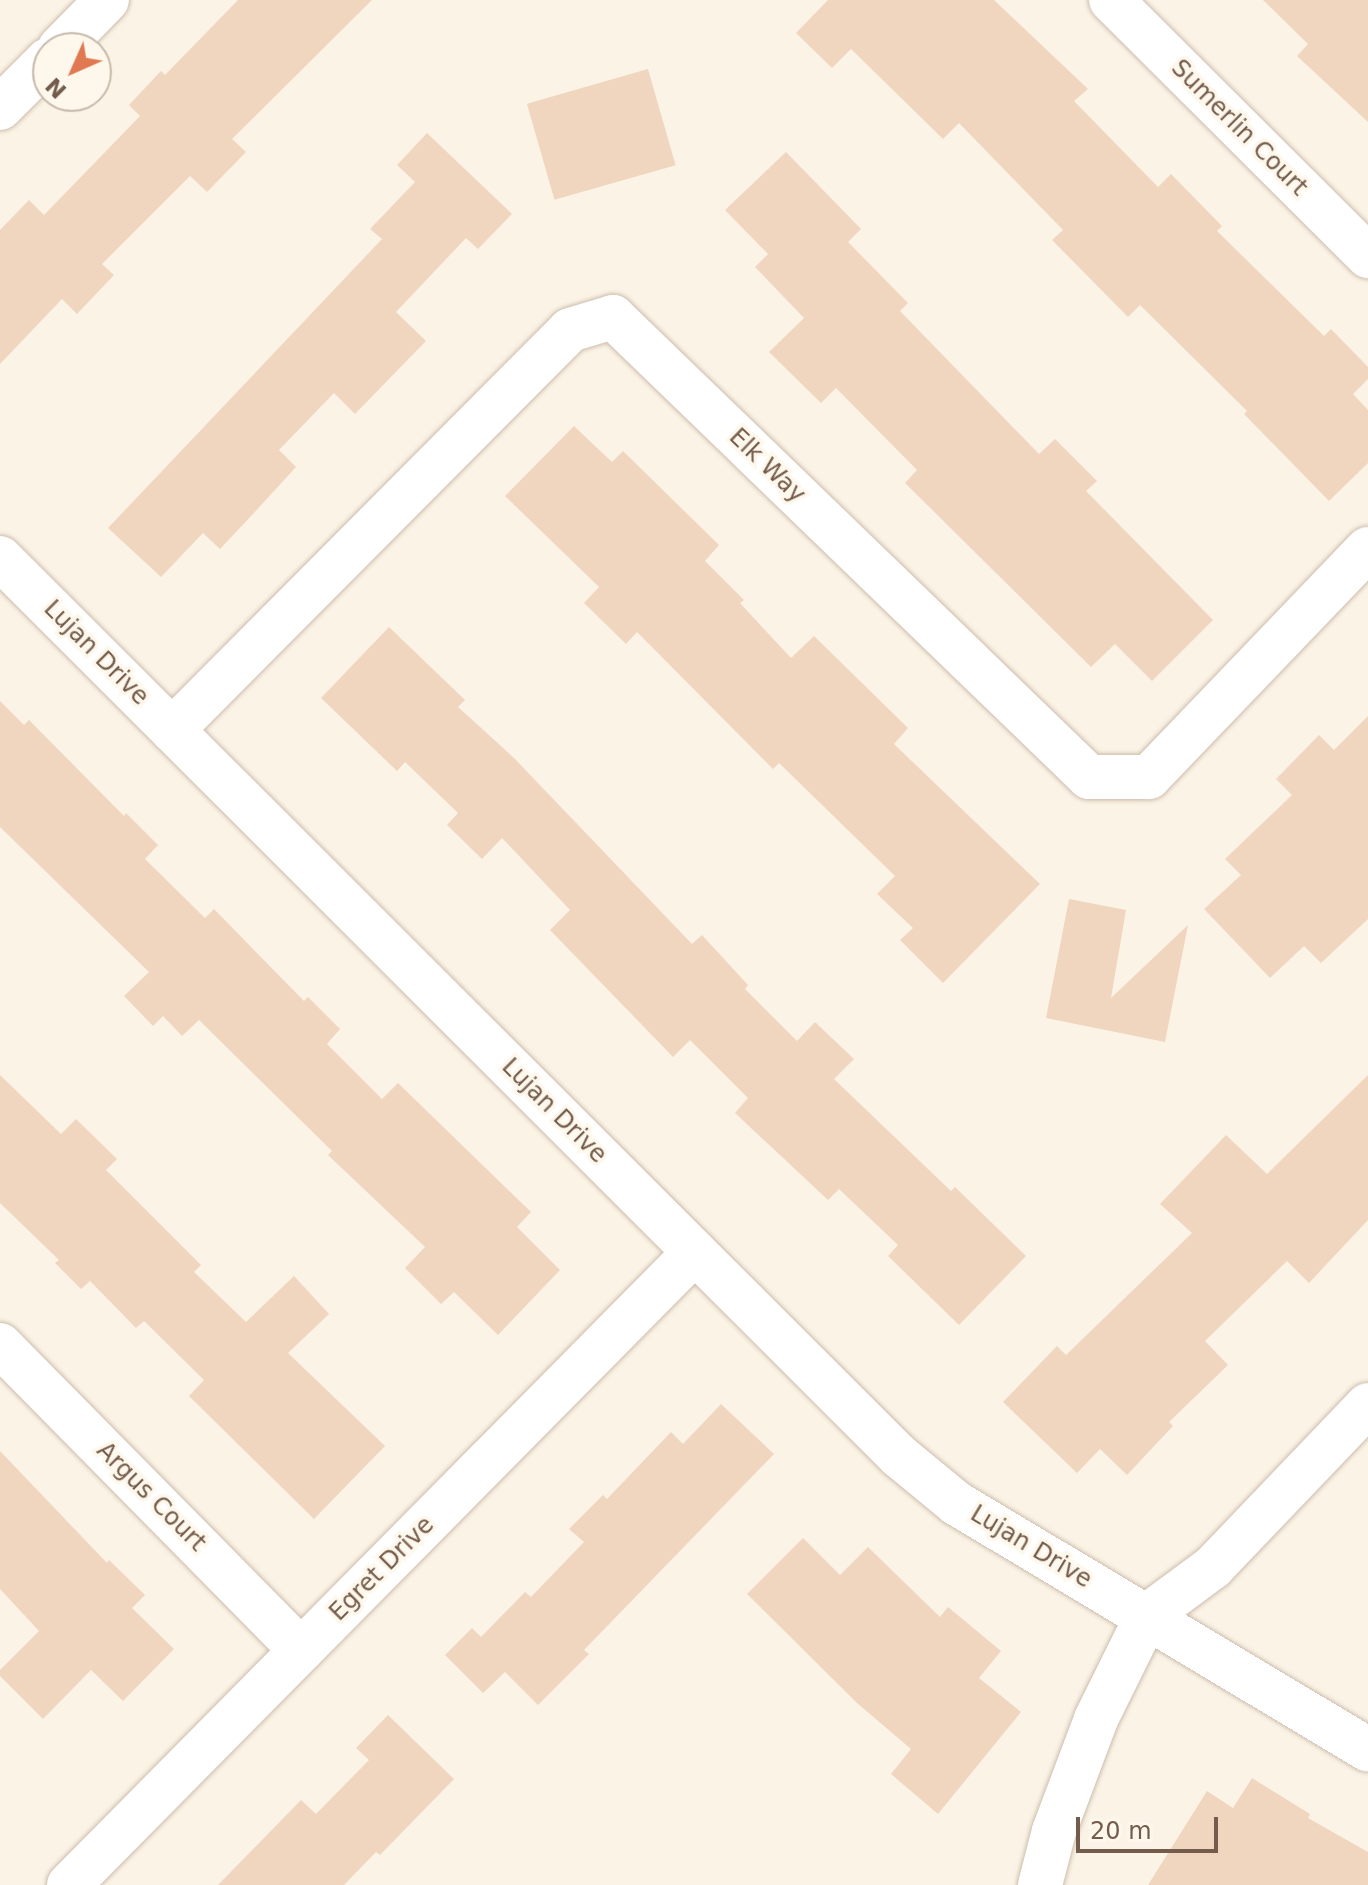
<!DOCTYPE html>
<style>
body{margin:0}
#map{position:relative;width:1368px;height:1885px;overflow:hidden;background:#fbf4e6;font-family:"DejaVu Sans",sans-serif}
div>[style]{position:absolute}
.building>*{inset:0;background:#f0d5bf;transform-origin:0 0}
.roads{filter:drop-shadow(0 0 2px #cdbdad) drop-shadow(0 0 2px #cdbdad)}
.minor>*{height:44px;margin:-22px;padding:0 22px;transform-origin:22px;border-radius:22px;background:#fff}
span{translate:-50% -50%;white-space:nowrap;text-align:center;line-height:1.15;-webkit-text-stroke:7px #fef8ec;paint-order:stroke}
.street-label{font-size:24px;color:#745c4c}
.north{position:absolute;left:32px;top:32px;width:80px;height:80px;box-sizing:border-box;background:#fef8ec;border:2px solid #c7baac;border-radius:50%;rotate:225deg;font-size:22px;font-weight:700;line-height:32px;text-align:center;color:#745c4c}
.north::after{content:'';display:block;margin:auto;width:28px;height:36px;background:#e07951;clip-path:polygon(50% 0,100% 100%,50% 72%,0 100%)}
.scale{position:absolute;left:1076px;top:1817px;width:142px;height:36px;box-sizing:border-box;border:4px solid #745c4c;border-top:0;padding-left:10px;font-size:24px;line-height:28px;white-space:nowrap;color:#745c4c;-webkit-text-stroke:6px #fef8ec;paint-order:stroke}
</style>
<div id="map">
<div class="building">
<i style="clip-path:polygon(238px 0,372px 0,232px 139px,246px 152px,207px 192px,190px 176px,102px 264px,114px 275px,77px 314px,62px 299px,0 364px,0 230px,29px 200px,44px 215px,140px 116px,129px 105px,161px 71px,165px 75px)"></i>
<i style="clip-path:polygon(828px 0,994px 0,1088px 89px,1074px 101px,1158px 187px,1171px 174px,1222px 226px,1217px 231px,1324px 336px,1331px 329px,1368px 367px,1368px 379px,1353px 394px,1368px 410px,1368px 463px,1329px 501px,1244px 414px,1247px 411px,1140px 305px,1128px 317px,1052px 240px,1063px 230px,959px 123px,943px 139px,851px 49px,832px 68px,796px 33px)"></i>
<i style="clip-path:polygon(1263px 0,1368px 0,1368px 122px,1297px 56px,1308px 44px)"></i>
<i style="left:648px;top:69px;width:100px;height:126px;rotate:74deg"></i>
<i style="clip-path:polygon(427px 133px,512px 214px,478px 249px,466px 238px,396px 312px,426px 341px,355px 414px,334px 393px,279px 450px,296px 467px,253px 514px,220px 549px,203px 533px,161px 577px,108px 528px,382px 239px,370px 229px,415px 182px,397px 165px)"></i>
<i style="clip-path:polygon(786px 152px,861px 229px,848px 242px,908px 303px,900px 311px,1039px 454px,1055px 439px,1097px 481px,1086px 491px,1213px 620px,1152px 681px,1115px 644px,1091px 667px,905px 483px,917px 470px,836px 388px,821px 403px,769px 352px,804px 318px,755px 267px,768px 254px,725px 210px)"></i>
<i style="clip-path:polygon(574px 426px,612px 462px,623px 451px,719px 545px,705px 561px,744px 600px,740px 603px,791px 658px,814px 636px,908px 728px,894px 744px,1040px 884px,943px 983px,900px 940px,913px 928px,877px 894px,895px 876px,779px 763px,773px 769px,637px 632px,626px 644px,584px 603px,599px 587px,505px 496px)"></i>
<i style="clip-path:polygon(389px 627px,465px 700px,458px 707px,514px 758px,692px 944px,702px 935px,748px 985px,745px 989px,797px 1041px,815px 1022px,854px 1059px,834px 1079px,951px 1191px,955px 1187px,1026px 1256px,959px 1325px,888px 1256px,898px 1245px,839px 1189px,828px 1200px,735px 1113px,748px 1098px,690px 1040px,673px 1057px,550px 930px,570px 910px,502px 838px,482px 859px,447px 825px,458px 813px,405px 762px,397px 771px,321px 698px)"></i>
<i style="clip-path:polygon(0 701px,24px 725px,29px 720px,124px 816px,126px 813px,158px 845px,145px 859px,205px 918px,214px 909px,304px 1001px,308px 997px,340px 1029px,327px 1044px,382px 1099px,398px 1083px,531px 1212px,517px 1227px,560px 1270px,498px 1335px,454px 1292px,441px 1304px,405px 1268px,425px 1247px,328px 1155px,332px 1151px,199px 1020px,182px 1036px,163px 1016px,153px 1026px,124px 996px,149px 972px,0 827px)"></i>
<i style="clip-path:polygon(1368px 716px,1368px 919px,1321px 963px,1304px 946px,1270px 978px,1204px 909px,1241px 875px,1225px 859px,1292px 795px,1276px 779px,1319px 735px,1334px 750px)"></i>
<i style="clip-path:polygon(1069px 899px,1126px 910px,1111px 998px,1188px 925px,1165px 1042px,1046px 1018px)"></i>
<i style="clip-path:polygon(0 1075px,61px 1134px,76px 1119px,117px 1159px,106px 1170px,201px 1265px,194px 1272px,246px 1322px,294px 1276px,329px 1314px,288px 1353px,385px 1446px,314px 1519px,189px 1396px,204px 1380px,144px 1321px,136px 1328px,90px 1281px,81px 1289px,55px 1263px,59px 1260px,0 1203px)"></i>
<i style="clip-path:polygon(1368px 1075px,1368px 1220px,1309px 1283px,1287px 1261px,1205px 1341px,1228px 1365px,1169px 1422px,1173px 1426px,1127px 1475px,1100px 1449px,1077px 1473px,1003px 1402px,1057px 1346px,1066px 1355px,1192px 1233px,1160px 1204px,1226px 1135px,1267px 1174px)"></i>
<i style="clip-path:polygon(721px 1404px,774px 1454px,584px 1650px,589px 1654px,538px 1705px,505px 1672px,483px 1693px,445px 1655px,472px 1628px,481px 1637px,525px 1592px,531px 1597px,584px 1542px,569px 1529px,603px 1495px,607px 1499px,671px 1432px,683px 1444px)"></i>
<i style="clip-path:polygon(0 1451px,107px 1563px,109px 1560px,145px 1595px,132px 1608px,174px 1649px,123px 1701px,91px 1670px,43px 1719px,0 1676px,0 1670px,39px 1631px,0 1589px)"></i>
<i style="clip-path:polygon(803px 1538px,840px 1575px,868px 1547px,940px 1617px,948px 1607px,1001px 1651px,979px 1678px,1021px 1712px,938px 1814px,891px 1774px,911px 1749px,857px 1703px,747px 1594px)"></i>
<i style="clip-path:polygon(388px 1715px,454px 1779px,380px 1855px,376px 1852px,344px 1885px,218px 1885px,301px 1800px,316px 1814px,369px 1760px,356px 1748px)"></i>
<i style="clip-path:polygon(1252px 1778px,1310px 1814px,1308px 1818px,1368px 1852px,1368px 1885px,1148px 1885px,1207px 1791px,1233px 1808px)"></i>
</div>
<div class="roads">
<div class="minor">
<i style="left:1111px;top:0;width:363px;rotate:44.9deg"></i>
<i style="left:60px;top:48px;width:67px;rotate:-45.6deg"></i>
<i style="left:0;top:108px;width:68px;rotate:-45deg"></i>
<i style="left:0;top:558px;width:1271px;rotate:44.97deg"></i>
<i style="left:899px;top:1456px;width:74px;rotate:39.5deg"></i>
<i style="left:956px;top:1503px;width:480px;rotate:30.9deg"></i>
<i style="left:172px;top:730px;width:564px;rotate:-45.14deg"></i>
<i style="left:570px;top:330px;width:45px;rotate:-16.8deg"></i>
<i style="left:613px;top:317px;width:662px;rotate:44.02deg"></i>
<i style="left:1089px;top:777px;width:60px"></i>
<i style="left:1149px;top:777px;width:316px;rotate:-46.2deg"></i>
<i style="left:0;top:1345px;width:429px;rotate:45.4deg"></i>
<i style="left:69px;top:1885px;width:890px;rotate:-45.32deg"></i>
<i style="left:1040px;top:1885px;width:56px;rotate:-75.5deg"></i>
<i style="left:1054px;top:1831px;width:120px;rotate:-69.4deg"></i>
<i style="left:1096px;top:1719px;width:115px;rotate:-63.7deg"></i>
<i style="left:1147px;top:1616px;width:82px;rotate:-36.6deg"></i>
<i style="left:1213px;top:1567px;width:224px;rotate:-46.3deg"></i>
</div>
</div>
<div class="street-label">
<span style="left:1239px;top:128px;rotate:45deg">Sumerlin Court</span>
<span style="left:767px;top:466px;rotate:44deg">Elk Way</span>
<span style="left:96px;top:653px;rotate:45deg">Lujan Drive</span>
<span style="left:554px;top:1111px;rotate:45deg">Lujan Drive</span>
<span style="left:151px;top:1497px;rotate:45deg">Argus Court</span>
<span style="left:1031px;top:1547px;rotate:31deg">Lujan Drive</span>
<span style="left:382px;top:1569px;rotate:-45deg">Egret Drive</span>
</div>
<div class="north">N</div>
<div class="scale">20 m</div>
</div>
